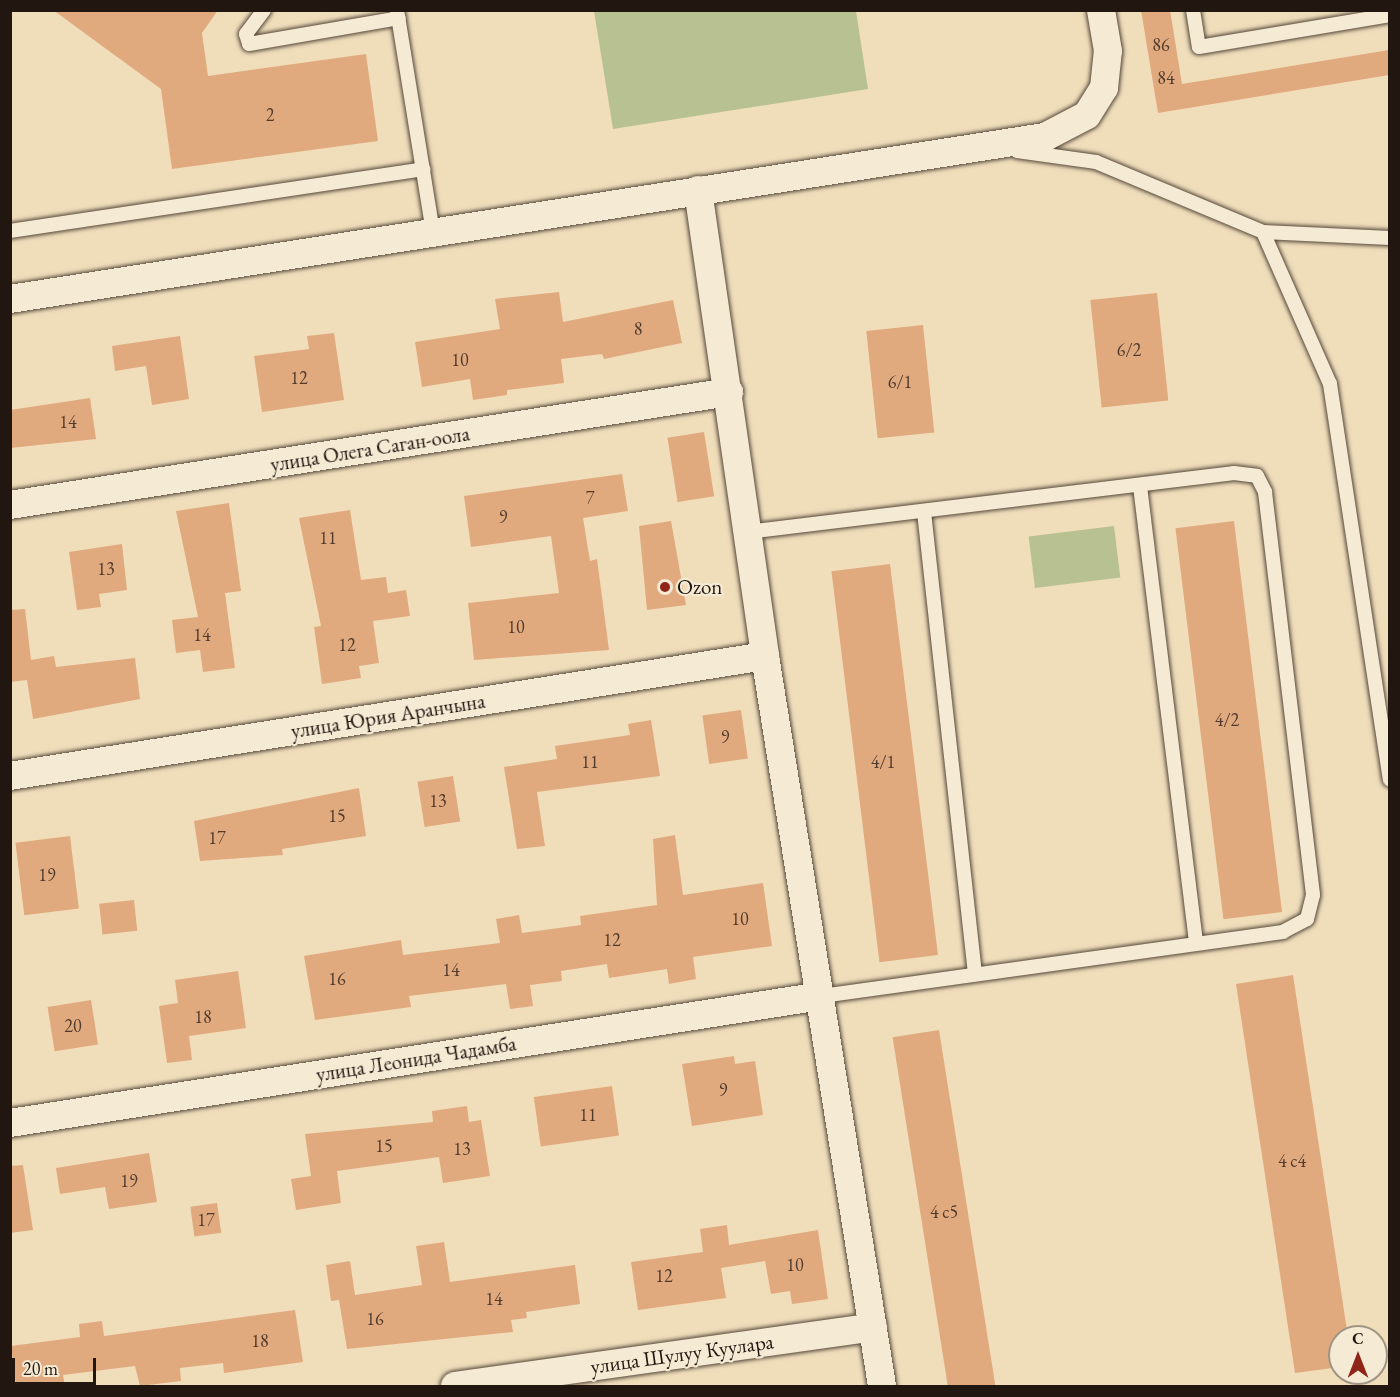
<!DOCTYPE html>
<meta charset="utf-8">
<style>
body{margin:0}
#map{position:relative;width:1400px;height:1397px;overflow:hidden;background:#f0debb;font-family:"EB Garamond",serif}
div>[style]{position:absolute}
.green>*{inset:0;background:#b8c191;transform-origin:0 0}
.building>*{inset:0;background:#e1a97e;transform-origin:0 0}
.roads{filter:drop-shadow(0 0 2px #55483b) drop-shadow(0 0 2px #55483b)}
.service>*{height:14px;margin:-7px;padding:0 7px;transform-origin:7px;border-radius:7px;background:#f5ead3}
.minor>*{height:28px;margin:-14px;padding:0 14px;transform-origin:14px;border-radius:14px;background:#f5ead3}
.dots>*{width:16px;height:16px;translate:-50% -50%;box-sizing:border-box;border:3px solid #f5ead3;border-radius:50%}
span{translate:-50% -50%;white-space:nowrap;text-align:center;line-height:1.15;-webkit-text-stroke:4.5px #f5ead3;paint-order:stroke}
.number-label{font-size:18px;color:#513b2c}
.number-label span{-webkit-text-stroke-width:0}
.street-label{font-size:21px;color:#211610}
.poi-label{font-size:21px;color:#211610}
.left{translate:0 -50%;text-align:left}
.frame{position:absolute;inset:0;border:12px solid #211610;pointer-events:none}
.north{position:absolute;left:1328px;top:1325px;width:60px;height:60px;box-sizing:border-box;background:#f5ead3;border:2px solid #a09585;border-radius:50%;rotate:0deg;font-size:16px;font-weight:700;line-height:24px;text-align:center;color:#211610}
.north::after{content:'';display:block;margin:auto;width:21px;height:27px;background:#8f2418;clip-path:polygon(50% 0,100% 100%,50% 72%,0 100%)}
.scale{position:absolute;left:12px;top:1358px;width:84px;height:27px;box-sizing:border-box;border:3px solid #211610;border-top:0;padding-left:8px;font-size:18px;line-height:21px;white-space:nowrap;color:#211610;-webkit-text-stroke:4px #f5ead3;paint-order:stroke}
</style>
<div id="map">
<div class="green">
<i style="clip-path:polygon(594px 11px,856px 11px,868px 89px,613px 129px)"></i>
<i style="left:1114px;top:526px;width:52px;height:86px;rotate:83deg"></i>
</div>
<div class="building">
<i style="clip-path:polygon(53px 10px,218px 10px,202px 33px,208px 76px,366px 54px,378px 141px,172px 169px,161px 89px)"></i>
<i style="clip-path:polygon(1141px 10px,1170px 10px,1182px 84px,1389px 50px,1389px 75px,1158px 113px)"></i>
<i style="clip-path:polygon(559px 292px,563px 322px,673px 300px,682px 343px,604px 359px,602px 354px,561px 359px,564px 383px,507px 390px,507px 395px,473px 400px,470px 379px,422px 387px,415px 342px,500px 329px,495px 299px)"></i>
<i style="left:1157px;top:293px;width:108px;height:67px;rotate:84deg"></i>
<i style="left:923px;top:325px;width:108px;height:57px;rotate:84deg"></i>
<i style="clip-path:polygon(334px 333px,344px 400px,262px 412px,254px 356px,309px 349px,307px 336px)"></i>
<i style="clip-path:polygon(180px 336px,189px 399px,152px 405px,146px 366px,115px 371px,112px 346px)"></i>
<i style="clip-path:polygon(90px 398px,96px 439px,10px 448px,10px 410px)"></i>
<i style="left:704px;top:432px;width:65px;height:37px;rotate:81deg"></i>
<i style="clip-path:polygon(622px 474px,628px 511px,583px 518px,590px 561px,597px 559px,609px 650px,474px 660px,468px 603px,559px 593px,551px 536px,471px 547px,464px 496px)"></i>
<i style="clip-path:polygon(229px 503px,241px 591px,225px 593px,235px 668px,203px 672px,200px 650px,176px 653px,172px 620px,198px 617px,176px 511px)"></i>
<i style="clip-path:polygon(350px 510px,361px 580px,386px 577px,388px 593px,406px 590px,410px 616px,373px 621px,379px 663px,359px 666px,361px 678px,322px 684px,314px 627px,321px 626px,299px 518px)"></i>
<i style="clip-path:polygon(671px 521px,686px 605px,647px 610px,639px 526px)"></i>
<i style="left:1234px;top:521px;width:394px;height:59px;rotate:83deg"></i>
<i style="clip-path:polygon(122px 544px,127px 590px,99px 594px,101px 607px,77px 610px,69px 552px)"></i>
<i style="left:890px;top:564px;width:394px;height:59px;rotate:83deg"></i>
<i style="clip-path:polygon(25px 609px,31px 660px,54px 656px,56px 667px,135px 658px,140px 699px,33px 719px,27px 680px,10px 682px,10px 610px)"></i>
<i style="left:741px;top:710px;width:49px;height:39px;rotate:82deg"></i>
<i style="clip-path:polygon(651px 720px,660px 776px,537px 792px,545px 846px,517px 849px,504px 767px,557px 759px,555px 746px,630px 735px,628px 724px)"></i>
<i style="left:453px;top:776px;width:46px;height:36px;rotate:81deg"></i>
<i style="clip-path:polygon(359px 788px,366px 836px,282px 849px,283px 855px,200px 861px,194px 821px)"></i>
<i style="clip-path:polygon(675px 835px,683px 895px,763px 883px,772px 946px,693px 957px,696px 979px,669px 984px,667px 969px,609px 978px,607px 964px,561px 971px,562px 981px,530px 985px,533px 1006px,510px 1009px,506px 984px,409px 996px,411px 1007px,315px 1020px,304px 956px,401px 940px,403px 955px,500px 943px,496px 919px,519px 915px,522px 933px,581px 925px,580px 916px,657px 905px,653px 839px)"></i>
<i style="left:70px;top:836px;width:73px;height:55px;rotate:83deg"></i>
<i style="left:134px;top:900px;width:31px;height:35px;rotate:84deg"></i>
<i style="clip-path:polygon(238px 971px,246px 1028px,189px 1036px,192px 1060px,167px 1063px,159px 1006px,178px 1003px,175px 980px)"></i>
<i style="clip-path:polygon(1293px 975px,1348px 1337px,1340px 1337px,1340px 1367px,1295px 1373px,1236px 984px)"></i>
<i style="left:91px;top:1000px;width:45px;height:44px;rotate:81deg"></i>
<i style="left:939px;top:1030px;width:361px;height:47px;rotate:81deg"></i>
<i style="clip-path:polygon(734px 1056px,735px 1064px,755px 1061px,763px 1115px,692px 1126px,682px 1064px)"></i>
<i style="left:612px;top:1086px;width:50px;height:79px;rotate:82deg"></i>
<i style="clip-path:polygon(467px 1106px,469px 1122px,481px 1120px,490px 1176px,443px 1183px,439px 1157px,337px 1171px,341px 1203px,296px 1210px,291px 1179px,311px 1176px,305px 1134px,433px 1122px,432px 1111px)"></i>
<i style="clip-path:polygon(149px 1153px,157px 1202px,109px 1209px,105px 1187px,60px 1194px,56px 1168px)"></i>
<i style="clip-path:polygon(23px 1165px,33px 1230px,10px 1233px,10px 1166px)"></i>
<i style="left:217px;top:1203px;width:30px;height:27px;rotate:82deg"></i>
<i style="clip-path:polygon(727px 1225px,729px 1245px,818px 1230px,828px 1299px,792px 1304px,790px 1291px,771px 1294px,765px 1261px,721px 1268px,726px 1298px,638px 1310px,631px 1262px,703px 1252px,700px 1229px)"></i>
<i style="clip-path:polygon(444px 1242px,450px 1282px,575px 1265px,580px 1304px,526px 1312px,527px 1318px,511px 1320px,513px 1332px,347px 1349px,339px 1300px,331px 1301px,326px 1265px,350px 1261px,355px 1295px,422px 1285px,416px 1246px)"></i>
<i style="clip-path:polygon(295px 1310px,303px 1362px,224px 1373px,223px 1363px,180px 1368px,181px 1381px,140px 1386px,135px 1366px,63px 1375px,65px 1386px,16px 1386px,11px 1346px,80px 1337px,79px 1324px,102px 1321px,104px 1336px)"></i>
</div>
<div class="roads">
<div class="service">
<i style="left:264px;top:10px;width:30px;rotate:127deg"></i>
<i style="left:246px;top:34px;width:10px;rotate:73deg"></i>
<i style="left:249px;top:44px;width:152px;rotate:-9.8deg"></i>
<i style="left:397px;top:10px;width:225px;rotate:80.8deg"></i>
<i style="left:1193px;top:10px;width:37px;rotate:81deg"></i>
<i style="left:1199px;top:47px;width:194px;rotate:-9.5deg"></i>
<i style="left:1017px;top:151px;width:80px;rotate:7.9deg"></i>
<i style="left:1096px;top:162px;width:181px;rotate:22.7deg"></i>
<i style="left:1263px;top:232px;width:166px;rotate:66.2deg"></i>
<i style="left:1330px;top:384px;width:400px;rotate:81.4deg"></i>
<i style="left:10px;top:231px;width:418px;rotate:-8.5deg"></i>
<i style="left:1263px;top:232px;width:127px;rotate:2.7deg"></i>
<i style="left:1140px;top:486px;width:460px;rotate:83deg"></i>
<i style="left:924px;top:512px;width:465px;rotate:83.7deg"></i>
<i style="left:747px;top:532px;width:491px;rotate:-6.9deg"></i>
<i style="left:1234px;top:473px;width:23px;rotate:7deg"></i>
<i style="left:1257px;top:476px;width:18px;rotate:63deg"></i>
<i style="left:1265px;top:492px;width:406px;rotate:83.2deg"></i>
<i style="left:1313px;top:895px;width:25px;rotate:104deg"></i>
<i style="left:1307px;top:919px;width:27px;rotate:152deg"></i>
<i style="left:1283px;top:932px;width:466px;rotate:172.1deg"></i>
</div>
<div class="minor">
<i style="left:698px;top:190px;width:471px;rotate:81.8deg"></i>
<i style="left:765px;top:656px;width:739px;rotate:80.89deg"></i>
<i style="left:10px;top:299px;width:1048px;rotate:-8.9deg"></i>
<i style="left:1045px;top:137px;width:47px;rotate:-27.6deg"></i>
<i style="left:1087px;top:115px;width:32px;rotate:-58deg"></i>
<i style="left:1104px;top:88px;width:37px;rotate:-84deg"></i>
<i style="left:1108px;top:51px;width:42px;rotate:-99.7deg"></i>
<i style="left:10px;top:505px;width:728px;rotate:-8.93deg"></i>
<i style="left:10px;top:776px;width:764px;rotate:-9.03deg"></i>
<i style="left:10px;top:1123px;width:821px;rotate:-8.9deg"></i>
<i style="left:455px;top:1386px;width:422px;rotate:-8deg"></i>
</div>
</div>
<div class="dots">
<i style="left:665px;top:587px;background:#8f2418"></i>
</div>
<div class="number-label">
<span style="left:1161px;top:45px">86</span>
<span style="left:1166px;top:78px">84</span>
<span style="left:270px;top:115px">2</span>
<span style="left:638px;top:329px">8</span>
<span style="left:1129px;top:350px">6/2</span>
<span style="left:460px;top:360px">10</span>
<span style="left:299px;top:378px">12</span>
<span style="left:900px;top:382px">6/1</span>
<span style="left:68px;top:422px">14</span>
<span style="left:590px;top:498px">7</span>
<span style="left:503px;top:517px">9</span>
<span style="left:328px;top:538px">11</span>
<span style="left:106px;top:569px">13</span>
<span style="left:516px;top:627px">10</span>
<span style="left:202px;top:635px">14</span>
<span style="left:347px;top:645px">12</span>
<span style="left:1227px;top:720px">4/2</span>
<span style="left:725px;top:737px">9</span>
<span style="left:590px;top:762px">11</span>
<span style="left:883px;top:762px">4/1</span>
<span style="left:438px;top:801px">13</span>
<span style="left:337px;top:816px">15</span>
<span style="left:217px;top:838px">17</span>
<span style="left:47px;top:875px">19</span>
<span style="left:740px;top:919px">10</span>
<span style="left:612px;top:940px">12</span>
<span style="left:451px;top:970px">14</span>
<span style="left:337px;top:979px">16</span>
<span style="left:203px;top:1017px">18</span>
<span style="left:73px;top:1026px">20</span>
<span style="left:723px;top:1090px">9</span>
<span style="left:588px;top:1115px">11</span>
<span style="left:384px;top:1146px">15</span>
<span style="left:462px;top:1149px">13</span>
<span style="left:1292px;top:1161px">4 с4</span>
<span style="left:129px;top:1181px">19</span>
<span style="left:944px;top:1212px">4 с5</span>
<span style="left:206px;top:1220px">17</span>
<span style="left:795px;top:1265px">10</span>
<span style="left:664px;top:1276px">12</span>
<span style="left:494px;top:1299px">14</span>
<span style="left:375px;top:1319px">16</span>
<span style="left:260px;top:1341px">18</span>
</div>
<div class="street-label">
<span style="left:370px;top:449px;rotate:-9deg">улица Олега Саган-оола</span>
<span style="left:388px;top:716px;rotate:-9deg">улица Юрия Аранчына</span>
<span style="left:416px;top:1059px;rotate:-9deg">улица Леонида Чадамба</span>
<span style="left:682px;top:1354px;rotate:-8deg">улица Шулуу Куулара</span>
</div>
<div class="poi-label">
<span class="left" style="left:677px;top:587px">Ozon</span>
</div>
<div class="frame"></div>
<div class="north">С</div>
<div class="scale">20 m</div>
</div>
